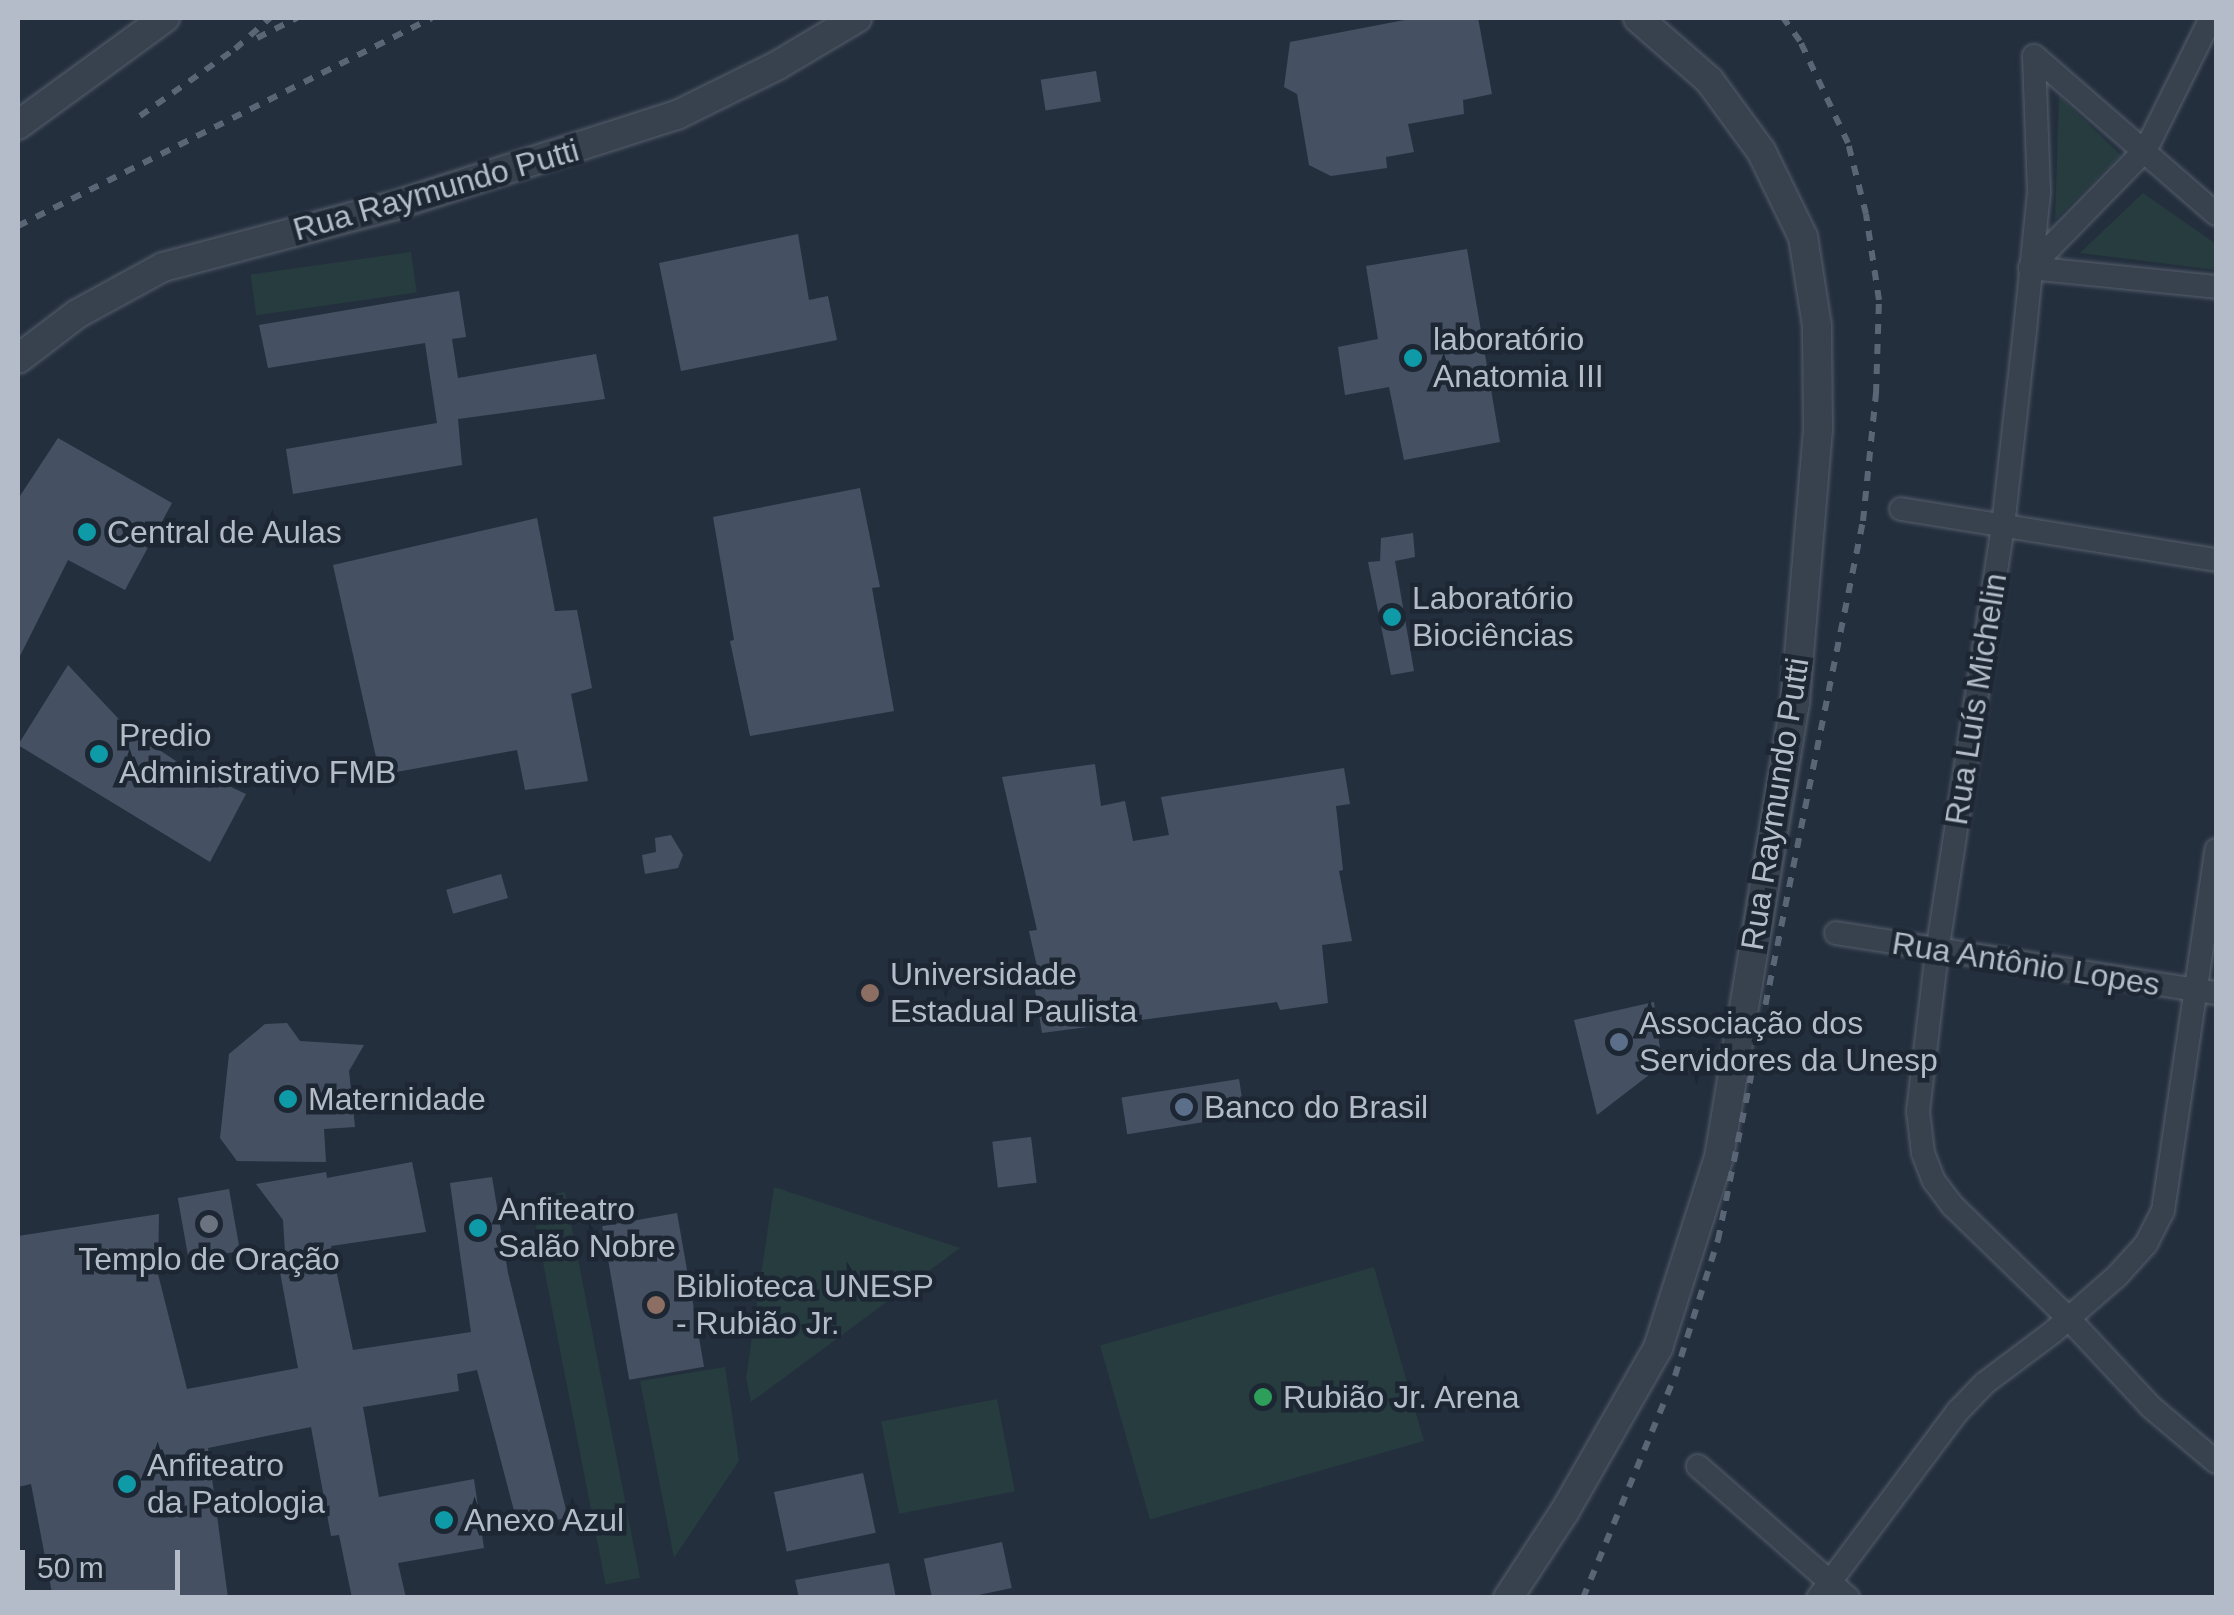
<!DOCTYPE html>
<meta charset="utf-8">
<style>
body{margin:0}
#map{position:relative;width:2234px;height:1615px;overflow:hidden;background:#242f3e;font-family:Helvetica,sans-serif}
div>[style]{position:absolute}
.green>*{inset:0;background:#263c3f;transform-origin:0 0}
.building>*{inset:0;background:#455162;transform-origin:0 0}
.roads{filter:drop-shadow(0 0 2px #565f6c) drop-shadow(0 0 2px #565f6c)}
.minor>*{height:22px;margin:-11px;padding:0 11px;transform-origin:11px;border-radius:11px;background:#38414e}
.tertiary>*{height:28px;margin:-14px;padding:0 14px;transform-origin:14px;border-radius:14px;background:#38414e}
.rail>*{height:6px;margin-top:-3px;transform-origin:0;background:repeating-linear-gradient(90deg,#5a6575 0 10px,transparent 0 20px)}
.dots>*{width:28px;height:28px;translate:-50% -50%;box-sizing:border-box;border:5px solid #1d2633;border-radius:50%}
span{translate:-50% -50%;white-space:nowrap;text-align:center;line-height:1.15;-webkit-text-stroke:9px #1d2633;paint-order:stroke}
.street-label{font-size:32px;color:#b4bcc9}
.poi-label{font-size:32px;color:#b4bcc9}
.left{translate:0 -50%;text-align:left}
.frame{position:absolute;inset:0;border:20px solid #b4bcc9;pointer-events:none}
.scale{position:absolute;left:20px;top:1550px;width:160px;height:45px;box-sizing:border-box;border:5px solid #b4bcc9;border-top:0;padding-left:12px;font-size:30px;line-height:35px;white-space:nowrap;color:#b4bcc9;-webkit-text-stroke:8px #1d2633;paint-order:stroke}
</style>
<div id="map">
<div class="green">
<i style="clip-path:polygon(2059px 96px,2121px 155px,2055px 220px)"></i>
<i style="clip-path:polygon(2143px 193px,2216px 244px,2216px 270px,2080px 253px)"></i>
<i style="left:411px;top:252px;width:41px;height:162px;rotate:82deg"></i>
<i style="clip-path:polygon(774px 1187px,960px 1248px,751px 1402px,746px 1378px)"></i>
<i style="left:565px;top:1192px;width:393px;height:35px;rotate:79deg"></i>
<i style="left:1374px;top:1267px;width:181px;height:285px;rotate:74deg"></i>
<i style="clip-path:polygon(725px 1367px,739px 1461px,674px 1558px,640px 1381px)"></i>
<i style="left:997px;top:1399px;width:94px;height:118px;rotate:79deg"></i>
</div>
<div class="building">
<i style="clip-path:polygon(1415px 18px,1478px 18px,1492px 94px,1463px 100px,1464px 114px,1408px 124px,1414px 152px,1386px 157px,1387px 168px,1331px 176px,1309px 165px,1297px 94px,1284px 87px,1290px 42px)"></i>
<i style="left:1096px;top:71px;width:31px;height:56px;rotate:81deg"></i>
<i style="clip-path:polygon(798px 234px,809px 300px,828px 296px,837px 340px,681px 371px,659px 263px)"></i>
<i style="clip-path:polygon(1467px 249px,1500px 442px,1404px 460px,1389px 387px,1345px 395px,1338px 347px,1378px 339px,1366px 266px)"></i>
<i style="clip-path:polygon(459px 291px,466px 337px,452px 339px,458px 378px,596px 354px,605px 399px,458px 419px,462px 465px,293px 494px,286px 449px,437px 423px,425px 343px,268px 368px,259px 325px)"></i>
<i style="clip-path:polygon(58px 438px,172px 503px,125px 590px,68px 560px,18px 660px,18px 499px)"></i>
<i style="clip-path:polygon(860px 488px,880px 587px,872px 588px,894px 711px,750px 736px,730px 641px,734px 640px,713px 517px)"></i>
<i style="clip-path:polygon(537px 518px,555px 611px,577px 610px,592px 688px,571px 694px,588px 781px,525px 790px,517px 750px,380px 775px,333px 565px)"></i>
<i style="clip-path:polygon(1413px 533px,1415px 557px,1395px 561px,1414px 671px,1391px 675px,1368px 562px,1380px 561px,1381px 538px)"></i>
<i style="clip-path:polygon(68px 665px,129px 730px,179px 763px,246px 794px,210px 862px,18px 745px)"></i>
<i style="clip-path:polygon(1095px 764px,1101px 806px,1125px 801px,1133px 841px,1169px 835px,1161px 797px,1344px 768px,1350px 804px,1336px 806px,1343px 870px,1339px 871px,1352px 941px,1322px 945px,1328px 1003px,1280px 1010px,1277px 1002px,1042px 1033px,1035px 990px,1042px 989px,1029px 931px,1037px 930px,1002px 777px)"></i>
<i style="clip-path:polygon(671px 835px,683px 855px,678px 868px,645px 874px,642px 855px,656px 852px,655px 838px)"></i>
<i style="left:501px;top:874px;width:25px;height:57px;rotate:74deg"></i>
<i style="clip-path:polygon(1654px 1002px,1662px 1065px,1597px 1115px,1574px 1020px)"></i>
<i style="clip-path:polygon(287px 1023px,300px 1041px,364px 1045px,349px 1071px,355px 1127px,324px 1129px,326px 1162px,237px 1161px,220px 1138px,229px 1054px,265px 1024px)"></i>
<i style="left:1239px;top:1079px;width:37px;height:119px;rotate:81deg"></i>
<i style="left:1031px;top:1137px;width:46px;height:39px;rotate:83deg"></i>
<i style="clip-path:polygon(412px 1162px,426px 1232px,331px 1246px,353px 1350px,471px 1332px,450px 1183px,492px 1177px,508px 1273px,568px 1518px,518px 1526px,477px 1370px,457px 1374px,459px 1391px,363px 1407px,379px 1497px,474px 1479px,484px 1548px,398px 1563px,406px 1598px,352px 1598px,339px 1535px,331px 1536px,311px 1427px,208px 1448px,228px 1598px,53px 1598px,31px 1484px,18px 1487px,18px 1236px,159px 1214px,158px 1274px,187px 1389px,298px 1368px,276px 1251px,285px 1252px,283px 1220px,256px 1184px,326px 1172px,327px 1178px)"></i>
<i style="left:229px;top:1189px;width:63px;height:52px;rotate:80deg"></i>
<i style="left:677px;top:1213px;width:156px;height:76px;rotate:80deg"></i>
<i style="left:863px;top:1473px;width:61px;height:91px;rotate:78deg"></i>
<i style="left:1002px;top:1542px;width:47px;height:80px;rotate:78deg"></i>
<i style="clip-path:polygon(889px 1563px,896px 1598px,799px 1598px,795px 1580px)"></i>
</div>
<div class="roads">
<div class="minor">
<i style="left:2216px;top:214px;width:241px;rotate:-139deg"></i>
<i style="left:2034px;top:56px;width:136px;rotate:87.9deg"></i>
<i style="left:2039px;top:192px;width:139px;rotate:95.8deg"></i>
<i style="left:2025px;top:330px;width:197px;rotate:96.4deg"></i>
<i style="left:2003px;top:526px;width:431px;rotate:98.8deg"></i>
<i style="left:1937px;top:952px;width:160px;rotate:96.8deg"></i>
<i style="left:1918px;top:1111px;width:42px;rotate:83.2deg"></i>
<i style="left:1923px;top:1153px;width:30px;rotate:69deg"></i>
<i style="left:1934px;top:1181px;width:31px;rotate:53deg"></i>
<i style="left:1953px;top:1206px;width:162px;rotate:44.2deg"></i>
<i style="left:2069px;top:1319px;width:120px;rotate:47deg"></i>
<i style="left:2151px;top:1407px;width:85px;rotate:40.2deg"></i>
<i style="left:2030px;top:268px;width:166px;rotate:-45.7deg"></i>
<i style="left:2146px;top:149px;width:146px;rotate:-63.6deg"></i>
<i style="left:2030px;top:268px;width:187px;rotate:5.8deg"></i>
<i style="left:1901px;top:509px;width:319px;rotate:9.2deg"></i>
<i style="left:1836px;top:933px;width:385px;rotate:9deg"></i>
<i style="left:1698px;top:1466px;width:200px;rotate:41.3deg"></i>
<i style="left:1818px;top:1598px;width:234px;rotate:-53.2deg"></i>
<i style="left:1958px;top:1411px;width:39px;rotate:-46deg"></i>
<i style="left:1985px;top:1383px;width:85px;rotate:-36.9deg"></i>
<i style="left:2053px;top:1332px;width:85px;rotate:-41.2deg"></i>
<i style="left:2117px;top:1276px;width:43px;rotate:-47.8deg"></i>
<i style="left:2146px;top:1244px;width:37px;rotate:-63deg"></i>
<i style="left:2163px;top:1211px;width:365px;rotate:-81.6deg"></i>
</div>
<div class="tertiary">
<i style="left:18px;top:125px;width:182px;rotate:-36.1deg"></i>
<i style="left:18px;top:359px;width:74px;rotate:-37.3deg"></i>
<i style="left:77px;top:314px;width:98px;rotate:-28.7deg"></i>
<i style="left:163px;top:267px;width:238px;rotate:-14.9deg"></i>
<i style="left:393px;top:206px;width:298px;rotate:-17.8deg"></i>
<i style="left:677px;top:115px;width:113px;rotate:-26.3deg"></i>
<i style="left:778px;top:65px;width:92px;rotate:-30.7deg"></i>
<i style="left:1508px;top:1598px;width:104px;rotate:-56.8deg"></i>
<i style="left:1565px;top:1511px;width:188px;rotate:-60.3deg"></i>
<i style="left:1658px;top:1348px;width:201px;rotate:-72.3deg"></i>
<i style="left:1719px;top:1157px;width:460px;rotate:-80.5deg"></i>
<i style="left:1795px;top:703px;width:276px;rotate:-85.2deg"></i>
<i style="left:1818px;top:428px;width:102px;rotate:-90.6deg"></i>
<i style="left:1817px;top:326px;width:90px;rotate:-98.9deg"></i>
<i style="left:1803px;top:237px;width:96px;rotate:-116deg"></i>
<i style="left:1761px;top:151px;width:88px;rotate:-126.2deg"></i>
<i style="left:1709px;top:80px;width:94px;rotate:-138.9deg"></i>
</div>
</div>
<div class="rail">
<i style="left:257px;top:38px;width:45px;rotate:-26.6deg"></i>
<i style="left:140px;top:116px;width:116px;rotate:-35.2deg"></i>
<i style="left:235px;top:49px;width:47px;rotate:-41.5deg"></i>
<i style="left:18px;top:226px;width:463px;rotate:-26.7deg"></i>
<i style="left:1583px;top:1598px;width:240px;rotate:-67.5deg"></i>
<i style="left:1675px;top:1376px;width:143px;rotate:-72.5deg"></i>
<i style="left:1718px;top:1240px;width:733px;rotate:-78.6deg"></i>
<i style="left:1863px;top:521px;width:128px;rotate:-84.2deg"></i>
<i style="left:1876px;top:394px;width:94px;rotate:-88.2deg"></i>
<i style="left:1879px;top:300px;width:87px;rotate:-98.6deg"></i>
<i style="left:1866px;top:214px;width:73px;rotate:-104.2deg"></i>
<i style="left:1848px;top:143px;width:113px;rotate:-115.2deg"></i>
<i style="left:1800px;top:41px;width:29px;rotate:-126deg"></i>
</div>
<div class="dots">
<i style="left:1413px;top:358px;background:#0f9aa8"></i>
<i style="left:87px;top:532px;background:#0f9aa8"></i>
<i style="left:1392px;top:617px;background:#0f9aa8"></i>
<i style="left:99px;top:754px;background:#0f9aa8"></i>
<i style="left:870px;top:993px;background:#8d6e63"></i>
<i style="left:1619px;top:1042px;background:#5c6f8a"></i>
<i style="left:288px;top:1099px;background:#0f9aa8"></i>
<i style="left:1184px;top:1107px;background:#5c6f8a"></i>
<i style="left:209px;top:1224px;background:#6b7280"></i>
<i style="left:478px;top:1228px;background:#0f9aa8"></i>
<i style="left:656px;top:1305px;background:#8d6e63"></i>
<i style="left:1263px;top:1397px;background:#2e9e5b"></i>
<i style="left:127px;top:1484px;background:#0f9aa8"></i>
<i style="left:444px;top:1520px;background:#0f9aa8"></i>
</div>
<div class="street-label">
<span style="left:436px;top:190px;rotate:-16deg">Rua Raymundo Putti</span>
<span style="left:1976px;top:699px;rotate:-81deg">Rua Luís Michelin</span>
<span style="left:1775px;top:804px;rotate:-81deg">Rua Raymundo Putti</span>
<span style="left:2026px;top:964px;rotate:9deg">Rua Antônio Lopes</span>
</div>
<div class="poi-label">
<span class="left" style="left:1433px;top:358px">laboratório<br>Anatomia III</span>
<span class="left" style="left:107px;top:532px">Central de Aulas</span>
<span class="left" style="left:1412px;top:617px">Laboratório<br>Biociências</span>
<span class="left" style="left:119px;top:754px">Predio<br>Administrativo FMB</span>
<span class="left" style="left:890px;top:993px">Universidade<br>Estadual Paulista</span>
<span class="left" style="left:1639px;top:1042px">Associação dos<br>Servidores da Unesp</span>
<span class="left" style="left:308px;top:1099px">Maternidade</span>
<span class="left" style="left:1204px;top:1107px">Banco do Brasil</span>
<span class="left" style="left:498px;top:1228px">Anfiteatro<br>Salão Nobre</span>
<span style="left:209px;top:1259px">Templo de Oração</span>
<span class="left" style="left:676px;top:1305px">Biblioteca UNESP<br>- Rubião Jr.</span>
<span class="left" style="left:1283px;top:1397px">Rubião Jr. Arena</span>
<span class="left" style="left:147px;top:1484px">Anfiteatro<br>da Patologia</span>
<span class="left" style="left:464px;top:1520px">Anexo Azul</span>
</div>
<div class="frame"></div>
<div class="scale">50 m</div>
</div>
